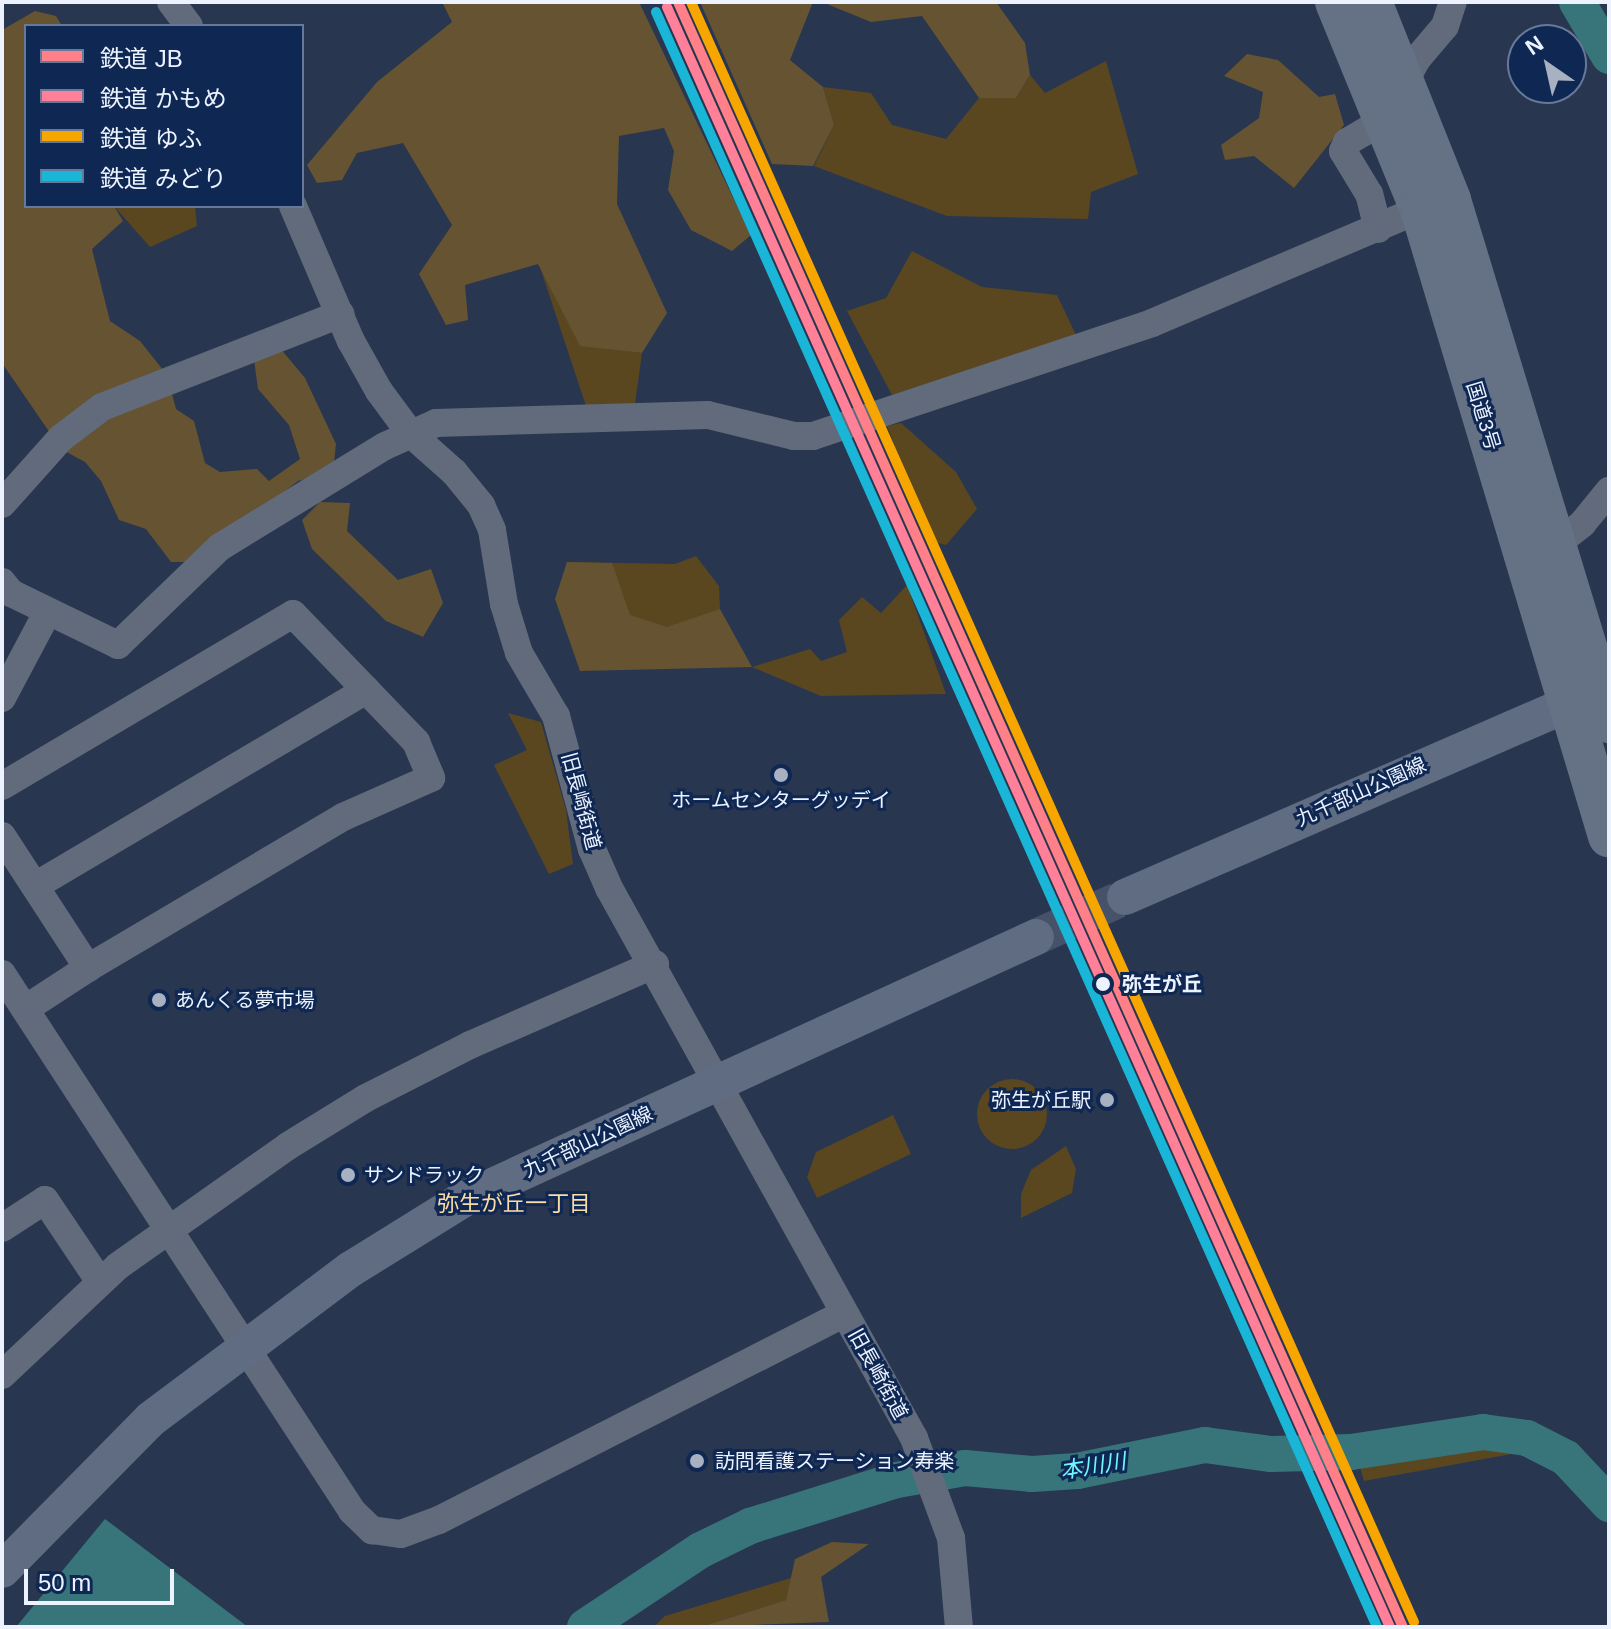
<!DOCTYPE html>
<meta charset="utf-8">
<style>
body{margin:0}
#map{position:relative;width:1611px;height:1629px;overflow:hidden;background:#29364f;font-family:Arial,"Noto Sans JP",sans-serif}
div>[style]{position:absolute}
.green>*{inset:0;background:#5a4720}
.round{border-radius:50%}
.forest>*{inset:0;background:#655332}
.water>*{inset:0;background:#38757b}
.river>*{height:36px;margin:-18px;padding:0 18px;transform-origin:18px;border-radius:18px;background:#38757b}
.major-tunnel>*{height:36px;margin-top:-18px;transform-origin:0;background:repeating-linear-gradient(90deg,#465269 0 36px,transparent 0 54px)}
.minor>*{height:28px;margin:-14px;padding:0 14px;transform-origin:14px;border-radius:14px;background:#616b7b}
.major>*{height:36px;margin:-18px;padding:0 18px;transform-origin:18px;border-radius:18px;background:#5f6c82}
.highway>*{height:42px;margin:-21px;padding:0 21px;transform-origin:21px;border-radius:21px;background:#657185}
.rail-1>*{height:10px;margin:-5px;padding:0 5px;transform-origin:5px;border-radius:5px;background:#ff8088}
.rail-2>*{height:10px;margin:-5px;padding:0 5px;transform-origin:5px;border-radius:5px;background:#ff8098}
.rail-3>*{height:10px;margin:-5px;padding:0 5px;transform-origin:5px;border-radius:5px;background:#f7a600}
.rail-4>*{height:10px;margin:-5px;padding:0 5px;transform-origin:5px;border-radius:5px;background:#1ab6d8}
.dots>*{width:22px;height:22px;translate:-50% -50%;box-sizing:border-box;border:4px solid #0f2753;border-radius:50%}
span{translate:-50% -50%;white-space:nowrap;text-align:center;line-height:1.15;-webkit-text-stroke:6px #0f2753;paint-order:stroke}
.street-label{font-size:20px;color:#ecf3ff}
.poi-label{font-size:20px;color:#ecf3ff}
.left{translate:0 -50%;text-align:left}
.right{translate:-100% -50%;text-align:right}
.stop-label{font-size:20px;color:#ecf3ff;font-weight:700}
.neighbourhood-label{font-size:22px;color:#fcdca4}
.water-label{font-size:22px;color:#6ff6ff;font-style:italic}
.frame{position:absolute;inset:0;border:4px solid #ecf3ff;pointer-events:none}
.legend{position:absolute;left:24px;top:24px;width:280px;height:184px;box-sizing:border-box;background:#0f2753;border:2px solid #677998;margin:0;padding:10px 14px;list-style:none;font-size:24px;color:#ecf3ff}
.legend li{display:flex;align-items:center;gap:16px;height:40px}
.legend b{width:40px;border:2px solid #677998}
.north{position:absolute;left:1507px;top:24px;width:80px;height:80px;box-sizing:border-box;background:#0f2753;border:2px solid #677998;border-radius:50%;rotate:326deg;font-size:22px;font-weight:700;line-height:32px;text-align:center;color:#ecf3ff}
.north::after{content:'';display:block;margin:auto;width:28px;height:36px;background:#a8b1c1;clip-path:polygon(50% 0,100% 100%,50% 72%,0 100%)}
.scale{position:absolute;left:24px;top:1569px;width:150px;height:36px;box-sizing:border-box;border:4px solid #ecf3ff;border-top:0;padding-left:10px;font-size:24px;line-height:28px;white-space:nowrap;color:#ecf3ff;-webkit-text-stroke:6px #0f2753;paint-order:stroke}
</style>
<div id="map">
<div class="green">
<i style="clip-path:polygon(1106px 61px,1138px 174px,1091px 192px,1088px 219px,947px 216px,814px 166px,834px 125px,823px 87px,871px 93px,892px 125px,946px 139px,979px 98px,1016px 98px,1030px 75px,1045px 93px)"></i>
<i style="clip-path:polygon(114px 206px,195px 206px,197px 226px,150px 247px)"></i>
<i style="clip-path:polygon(912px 251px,982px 287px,1057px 295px,1076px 335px,892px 395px,847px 311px,886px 298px)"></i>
<i style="clip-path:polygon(539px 264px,580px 345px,642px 353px,635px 404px,586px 406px)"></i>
<i style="clip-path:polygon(901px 423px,956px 472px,977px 509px,946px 545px,932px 541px,887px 426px)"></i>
<i style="clip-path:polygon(696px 556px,719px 586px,720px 609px,660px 651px,567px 562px,675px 564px)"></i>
<i style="clip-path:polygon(907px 585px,946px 694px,821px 696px,752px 667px,810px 649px,821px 661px,847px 652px,839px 620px,862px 597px,881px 613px)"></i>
<i style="clip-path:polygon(508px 713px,541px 722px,566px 810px,573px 864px,549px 874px,494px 765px,527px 750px)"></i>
<i class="round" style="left:977px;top:1079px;width:70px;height:70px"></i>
<i style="clip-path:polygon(893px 1115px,911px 1154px,817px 1198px,807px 1177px,816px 1152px)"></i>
<i style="clip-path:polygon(1066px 1146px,1076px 1169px,1072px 1193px,1021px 1218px,1021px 1194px,1031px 1170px)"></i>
<i style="clip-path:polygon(1515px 1444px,1553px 1461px,1557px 1472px,1517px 1453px,1364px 1481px,1359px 1464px)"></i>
<i style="clip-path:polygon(791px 1578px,786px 1600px,700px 1627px,654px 1627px,665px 1616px)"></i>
</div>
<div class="forest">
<i style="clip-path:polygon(442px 2px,639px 2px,751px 235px,732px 251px,691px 230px,668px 190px,674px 151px,664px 128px,619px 136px,617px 204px,667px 313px,642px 353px,580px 346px,538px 264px,465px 285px,468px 320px,446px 325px,419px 274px,452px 225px,403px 143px,357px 153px,342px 180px,317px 183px,307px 165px,377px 82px,452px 22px)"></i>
<i style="clip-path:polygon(700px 2px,813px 2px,790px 60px,823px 87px,834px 125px,813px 166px,772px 164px)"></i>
<i style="clip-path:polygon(822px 2px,996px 2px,1025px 43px,1030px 75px,1016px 98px,979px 98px,922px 16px,871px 22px)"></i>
<i style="clip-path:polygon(35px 11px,56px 16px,62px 26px,26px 26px,26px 206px,114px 206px,123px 221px,92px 249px,110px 321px,140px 341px,167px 375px,176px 409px,194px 421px,205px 463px,220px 472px,257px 469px,269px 481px,300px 459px,289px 425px,258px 389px,254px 360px,280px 348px,305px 378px,336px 444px,333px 472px,298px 481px,193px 562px,171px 562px,146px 529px,119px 520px,101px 481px,85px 462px,61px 449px,2px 363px,2px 30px)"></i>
<i style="clip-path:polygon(1247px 54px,1278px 60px,1319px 97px,1335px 94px,1344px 125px,1294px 188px,1254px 156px,1225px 160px,1221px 145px,1259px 118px,1263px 92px,1224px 76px)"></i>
<i style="clip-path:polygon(320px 502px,350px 503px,347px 531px,398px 580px,431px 569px,443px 603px,423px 637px,386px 621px,312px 549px,302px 520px)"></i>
<i style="clip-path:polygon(567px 562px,612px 563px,630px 615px,667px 627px,720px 609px,752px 667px,580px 671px,555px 599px)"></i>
<i style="clip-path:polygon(832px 1542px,869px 1544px,821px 1577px,829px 1622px,700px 1627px,786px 1600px,795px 1559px)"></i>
</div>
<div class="water">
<i style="clip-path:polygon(105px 1519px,248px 1627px,16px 1627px)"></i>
</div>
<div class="river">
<i style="left:1577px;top:2px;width:63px;rotate:59.3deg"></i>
<i style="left:585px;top:1627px;width:139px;rotate:-33.6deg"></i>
<i style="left:701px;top:1550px;width:55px;rotate:-26.1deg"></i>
<i style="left:750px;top:1526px;width:154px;rotate:-17.4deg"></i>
<i style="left:897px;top:1480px;width:69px;rotate:-10deg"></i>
<i style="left:965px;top:1468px;width:67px;rotate:5.1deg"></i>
<i style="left:1032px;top:1474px;width:45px;rotate:-3.8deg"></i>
<i style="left:1077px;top:1471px;width:131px;rotate:-11.5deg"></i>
<i style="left:1205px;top:1445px;width:67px;rotate:7.8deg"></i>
<i style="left:1271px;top:1454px;width:80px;rotate:-1.4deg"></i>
<i style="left:1351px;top:1452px;width:134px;rotate:-8.6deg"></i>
<i style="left:1483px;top:1432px;width:44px;rotate:7.8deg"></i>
<i style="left:1527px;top:1438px;width:44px;rotate:27.1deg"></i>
<i style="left:1566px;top:1458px;width:63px;rotate:46.9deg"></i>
</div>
<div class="major-tunnel">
<i style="left:1036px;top:937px;width:98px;rotate:-24.2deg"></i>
</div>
<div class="minor">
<i style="left:171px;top:2px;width:30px;rotate:53deg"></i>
<i style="left:293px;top:206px;width:147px;rotate:66.8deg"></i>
<i style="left:351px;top:341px;width:57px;rotate:60.8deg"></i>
<i style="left:379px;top:391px;width:52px;rotate:53.6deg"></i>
<i style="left:410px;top:433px;width:59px;rotate:41.6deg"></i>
<i style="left:454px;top:472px;width:43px;rotate:50.7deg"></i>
<i style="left:481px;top:505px;width:27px;rotate:66deg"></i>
<i style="left:492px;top:530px;width:75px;rotate:80.8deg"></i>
<i style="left:504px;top:604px;width:51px;rotate:73deg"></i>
<i style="left:519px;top:653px;width:73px;rotate:59.6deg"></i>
<i style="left:556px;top:716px;width:138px;rotate:74.9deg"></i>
<i style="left:592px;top:849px;width:43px;rotate:66.4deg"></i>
<i style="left:609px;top:888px;width:629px;rotate:60.99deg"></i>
<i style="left:914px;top:1438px;width:107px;rotate:69.7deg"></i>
<i style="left:951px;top:1538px;width:89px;rotate:84.9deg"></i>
<i style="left:1378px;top:229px;width:36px;rotate:-104deg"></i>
<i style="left:1369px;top:194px;width:50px;rotate:-121.2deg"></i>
<i style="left:1343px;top:151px;width:10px;rotate:-66deg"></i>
<i style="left:1347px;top:142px;width:42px;rotate:-30.3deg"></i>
<i style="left:1383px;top:121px;width:71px;rotate:-61.3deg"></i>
<i style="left:1417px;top:59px;width:43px;rotate:-49.7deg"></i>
<i style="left:1445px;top:26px;width:25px;rotate:-72deg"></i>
<i style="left:2px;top:504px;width:89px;rotate:-48.2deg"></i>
<i style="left:61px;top:438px;width:51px;rotate:-37.1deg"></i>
<i style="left:102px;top:407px;width:256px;rotate:-21.3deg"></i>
<i style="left:1554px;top:546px;width:36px;rotate:-38deg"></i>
<i style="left:1582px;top:524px;width:43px;rotate:-50.7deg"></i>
<i style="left:2px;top:582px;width:14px;rotate:51deg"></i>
<i style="left:11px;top:593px;width:119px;rotate:25.9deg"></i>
<i style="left:118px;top:645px;width:141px;rotate:-43.9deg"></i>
<i style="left:220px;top:547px;width:193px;rotate:-31.5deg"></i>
<i style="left:385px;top:446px;width:56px;rotate:-24.3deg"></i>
<i style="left:436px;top:423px;width:272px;rotate:-1.7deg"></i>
<i style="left:708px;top:415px;width:89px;rotate:13.7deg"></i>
<i style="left:794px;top:436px;width:19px"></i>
<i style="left:813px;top:436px;width:357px;rotate:-18.4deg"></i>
<i style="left:1152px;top:323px;width:292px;rotate:-23deg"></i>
<i style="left:2px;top:698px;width:98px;rotate:-62.1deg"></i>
<i style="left:2px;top:786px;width:338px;rotate:-30.6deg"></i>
<i style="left:293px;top:614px;width:178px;rotate:46.1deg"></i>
<i style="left:416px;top:742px;width:39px;rotate:67deg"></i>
<i style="left:431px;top:778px;width:96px;rotate:156.1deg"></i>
<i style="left:343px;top:817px;width:296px;rotate:149.4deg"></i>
<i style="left:2px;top:836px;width:158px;rotate:56.9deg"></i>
<i style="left:88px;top:968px;width:75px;rotate:146.9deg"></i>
<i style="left:35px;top:886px;width:385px;rotate:-30.6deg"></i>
<i style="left:2px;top:974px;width:641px;rotate:56.9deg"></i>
<i style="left:352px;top:1511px;width:28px;rotate:44deg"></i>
<i style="left:372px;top:1530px;width:29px;rotate:8deg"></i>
<i style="left:401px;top:1534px;width:40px;rotate:-20.2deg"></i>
<i style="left:439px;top:1520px;width:454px;rotate:-27deg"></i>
<i style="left:2px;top:1228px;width:51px;rotate:-33.1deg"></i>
<i style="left:45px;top:1200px;width:99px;rotate:56.1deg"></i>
<i style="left:2px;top:1375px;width:159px;rotate:-43.2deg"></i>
<i style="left:118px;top:1266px;width:208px;rotate:-35.2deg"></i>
<i style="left:288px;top:1146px;width:92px;rotate:-31.6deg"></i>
<i style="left:366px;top:1098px;width:117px;rotate:-27deg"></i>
<i style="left:470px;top:1045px;width:202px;rotate:-23.6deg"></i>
</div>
<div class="major">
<i style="left:1125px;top:897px;width:514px;rotate:-23.52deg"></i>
<i style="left:2px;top:1570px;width:212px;rotate:-45.4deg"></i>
<i style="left:151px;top:1419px;width:250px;rotate:-36.9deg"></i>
<i style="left:351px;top:1269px;width:133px;rotate:-31.8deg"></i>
<i style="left:464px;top:1199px;width:629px;rotate:-24.61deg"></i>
</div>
<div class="highway">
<i style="left:1336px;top:2px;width:224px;rotate:67.7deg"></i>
<i style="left:1421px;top:209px;width:655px;rotate:73.31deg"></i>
<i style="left:1371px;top:2px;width:213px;rotate:68.2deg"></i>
<i style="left:1450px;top:200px;width:546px;rotate:73.06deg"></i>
</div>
<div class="rail-1">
<i style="left:678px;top:2px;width:1779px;rotate:65.96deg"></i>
</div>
<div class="rail-2">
<i style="left:667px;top:7px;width:1774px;rotate:65.95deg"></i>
</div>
<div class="rail-3">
<i style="left:691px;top:2px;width:1774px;rotate:65.95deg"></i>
</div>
<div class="rail-4">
<i style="left:656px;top:12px;width:1769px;rotate:65.94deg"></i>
</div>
<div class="dots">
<i style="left:781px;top:775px;background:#a8b1c1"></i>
<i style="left:1103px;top:984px;background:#ecf3ff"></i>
<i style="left:159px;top:1000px;background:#a8b1c1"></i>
<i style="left:1107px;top:1100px;background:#a8b1c1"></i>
<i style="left:348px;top:1175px;background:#a8b1c1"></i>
<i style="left:697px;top:1461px;background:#a8b1c1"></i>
</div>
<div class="street-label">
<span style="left:1483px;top:416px;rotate:73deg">国道3号</span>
<span style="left:1361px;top:792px;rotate:-24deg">九千部山公園線</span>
<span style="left:581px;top:801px;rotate:75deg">旧長崎街道</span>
<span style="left:588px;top:1142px;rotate:-25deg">九千部山公園線</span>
<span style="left:878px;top:1374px;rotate:61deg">旧長崎街道</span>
</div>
<div class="poi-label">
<span style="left:781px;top:800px">ホームセンターグッデイ</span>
<span class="left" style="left:175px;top:1000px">あんくる夢市場</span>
<span class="right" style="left:1091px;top:1100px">弥生が丘駅</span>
<span class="left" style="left:364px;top:1175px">サンドラック</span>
<span class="left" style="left:715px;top:1461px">訪問看護ステーション寿楽</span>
</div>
<div class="stop-label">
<span class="left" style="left:1122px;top:984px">弥生が丘</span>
</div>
<div class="neighbourhood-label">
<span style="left:514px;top:1204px">弥生が丘一丁目</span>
</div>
<div class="water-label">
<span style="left:1093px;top:1466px;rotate:-9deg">本川川</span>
</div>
<div class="frame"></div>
<ul class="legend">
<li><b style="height:10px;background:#ff8088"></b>鉄道 JB</li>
<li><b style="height:10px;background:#ff8098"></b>鉄道 かもめ</li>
<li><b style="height:10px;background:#f7a600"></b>鉄道 ゆふ</li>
<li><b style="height:10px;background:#1ab6d8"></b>鉄道 みどり</li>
</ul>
<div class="north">N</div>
<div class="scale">50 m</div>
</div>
